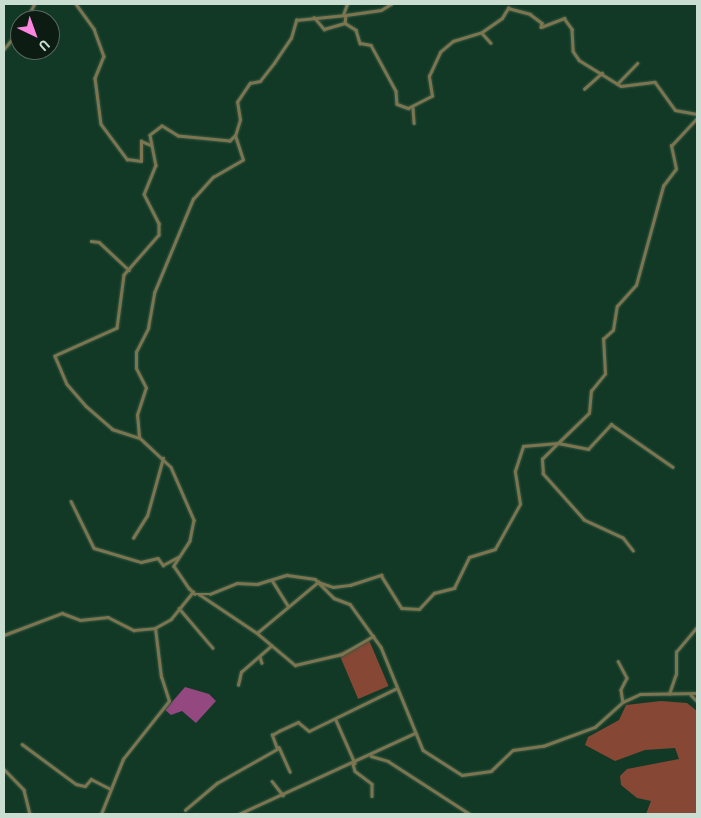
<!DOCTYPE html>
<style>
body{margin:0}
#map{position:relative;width:701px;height:818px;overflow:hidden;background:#123925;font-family:Barlow,sans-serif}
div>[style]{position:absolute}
.green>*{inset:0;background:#864734;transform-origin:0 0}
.water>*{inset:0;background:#934880}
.roads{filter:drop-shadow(0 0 1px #335744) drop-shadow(0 0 1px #335744)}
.minor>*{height:2.5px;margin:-1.25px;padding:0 1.25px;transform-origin:1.25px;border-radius:1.25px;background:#7d754f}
span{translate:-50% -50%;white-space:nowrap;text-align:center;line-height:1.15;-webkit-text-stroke:5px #0c1c13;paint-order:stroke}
.frame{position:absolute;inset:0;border:5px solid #c9ded0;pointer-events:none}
.north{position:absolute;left:10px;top:10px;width:50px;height:50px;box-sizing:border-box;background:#0c1c13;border:1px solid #586a5f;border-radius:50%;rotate:138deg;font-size:14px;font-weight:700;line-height:20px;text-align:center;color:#c9ded0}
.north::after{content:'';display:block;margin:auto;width:18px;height:22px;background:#fe85e0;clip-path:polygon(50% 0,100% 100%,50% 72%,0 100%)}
</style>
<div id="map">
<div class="green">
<i style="left:369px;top:640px;width:50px;height:33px;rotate:67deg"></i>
<i style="clip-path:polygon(661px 701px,687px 703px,697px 711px,697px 814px,646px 814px,651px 801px,637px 798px,621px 785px,620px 776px,627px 769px,679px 759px,675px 748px,645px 750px,615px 761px,585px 745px,588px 737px,619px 720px,626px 705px)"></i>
</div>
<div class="water">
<i style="clip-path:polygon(185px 687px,209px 694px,216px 701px,196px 723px,182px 711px,171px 715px,165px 710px)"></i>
</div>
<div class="roads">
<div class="minor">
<i style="left:76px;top:4px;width:31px;rotate:54deg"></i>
<i style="left:94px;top:29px;width:29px;rotate:70deg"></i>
<i style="left:104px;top:56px;width:24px;rotate:112deg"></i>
<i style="left:95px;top:78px;width:46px;rotate:82.6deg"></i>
<i style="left:101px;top:124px;width:44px;rotate:53.4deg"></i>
<i style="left:127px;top:159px;width:14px;rotate:8deg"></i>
<i style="left:141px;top:161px;width:20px;rotate:-90deg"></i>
<i style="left:141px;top:141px;width:11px;rotate:22deg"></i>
<i style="left:343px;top:15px;width:12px;rotate:-70deg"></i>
<i style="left:346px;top:15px;width:35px;rotate:-8deg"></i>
<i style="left:381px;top:10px;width:12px;rotate:-31deg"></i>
<i style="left:314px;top:17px;width:16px;rotate:50deg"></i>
<i style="left:324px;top:29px;width:22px;rotate:-16deg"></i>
<i style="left:26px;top:20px;width:18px;rotate:-63deg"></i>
<i style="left:482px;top:33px;width:13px;rotate:48deg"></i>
<i style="left:4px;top:49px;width:26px;rotate:-51deg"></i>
<i style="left:617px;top:84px;width:29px;rotate:-46deg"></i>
<i style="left:584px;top:89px;width:24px;rotate:-42deg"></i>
<i style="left:413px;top:108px;width:15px;rotate:86deg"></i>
<i style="left:235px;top:136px;width:7px;rotate:135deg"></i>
<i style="left:230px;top:141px;width:52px;rotate:-174.5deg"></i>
<i style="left:178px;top:136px;width:19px;rotate:-148deg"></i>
<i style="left:162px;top:126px;width:15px;rotate:143deg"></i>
<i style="left:150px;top:135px;width:31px;rotate:79deg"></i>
<i style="left:156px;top:165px;width:31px;rotate:112deg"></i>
<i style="left:144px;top:194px;width:33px;rotate:63deg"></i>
<i style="left:159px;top:223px;width:12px;rotate:90deg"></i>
<i style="left:159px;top:235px;width:53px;rotate:131.2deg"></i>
<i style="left:124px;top:275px;width:53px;rotate:97.5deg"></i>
<i style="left:117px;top:328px;width:68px;rotate:155.7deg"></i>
<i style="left:55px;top:356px;width:30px;rotate:67deg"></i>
<i style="left:67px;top:384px;width:29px;rotate:49deg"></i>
<i style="left:86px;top:406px;width:35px;rotate:41deg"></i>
<i style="left:112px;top:429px;width:29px;rotate:18deg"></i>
<i style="left:140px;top:438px;width:42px;rotate:43.1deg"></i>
<i style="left:171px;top:467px;width:58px;rotate:66.5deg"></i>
<i style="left:194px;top:520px;width:21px;rotate:101deg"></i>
<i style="left:190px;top:541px;width:30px;rotate:123deg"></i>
<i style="left:174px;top:566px;width:27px;rotate:56deg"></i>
<i style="left:189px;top:588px;width:8px;rotate:45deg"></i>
<i style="left:195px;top:594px;width:15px"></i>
<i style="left:210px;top:594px;width:29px;rotate:-22deg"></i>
<i style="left:237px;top:583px;width:20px;rotate:3deg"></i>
<i style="left:257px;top:584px;width:31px;rotate:-17deg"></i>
<i style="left:287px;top:575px;width:28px;rotate:8deg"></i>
<i style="left:315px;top:579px;width:27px;rotate:45deg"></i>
<i style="left:334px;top:598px;width:17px;rotate:21deg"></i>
<i style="left:350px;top:604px;width:53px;rotate:54.2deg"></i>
<i style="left:381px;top:647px;width:111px;rotate:67.8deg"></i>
<i style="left:423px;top:750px;width:46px;rotate:32.7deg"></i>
<i style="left:462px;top:775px;width:29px;rotate:-8deg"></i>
<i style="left:491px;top:771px;width:30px;rotate:-44deg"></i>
<i style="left:513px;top:750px;width:30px;rotate:-8deg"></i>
<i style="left:543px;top:746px;width:55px;rotate:-20.1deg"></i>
<i style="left:595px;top:727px;width:38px;rotate:-42deg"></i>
<i style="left:623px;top:702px;width:19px;rotate:-25deg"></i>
<i style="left:640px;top:694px;width:57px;rotate:-1deg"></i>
<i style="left:91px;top:241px;width:8px;rotate:7deg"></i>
<i style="left:99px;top:242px;width:41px;rotate:43deg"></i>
<i style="left:139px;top:437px;width:22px;rotate:-95deg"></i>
<i style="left:137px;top:415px;width:28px;rotate:-72deg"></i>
<i style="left:146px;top:388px;width:22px;rotate:-117deg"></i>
<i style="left:136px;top:368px;width:16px;rotate:-90deg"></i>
<i style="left:136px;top:352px;width:27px;rotate:-63deg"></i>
<i style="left:148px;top:328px;width:36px;rotate:-80deg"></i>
<i style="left:154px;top:293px;width:102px;rotate:-67.5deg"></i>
<i style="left:193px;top:199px;width:30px;rotate:-48deg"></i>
<i style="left:213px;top:177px;width:34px;rotate:-30deg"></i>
<i style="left:243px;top:160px;width:25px;rotate:-108deg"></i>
<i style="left:235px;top:136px;width:17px;rotate:-73deg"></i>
<i style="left:240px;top:120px;width:18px;rotate:-99deg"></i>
<i style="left:237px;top:102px;width:23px;rotate:-56deg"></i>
<i style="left:250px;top:83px;width:10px;rotate:-11deg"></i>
<i style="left:260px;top:81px;width:23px;rotate:-52deg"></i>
<i style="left:274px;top:63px;width:30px;rotate:-56deg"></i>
<i style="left:291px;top:38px;width:19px;rotate:-74deg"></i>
<i style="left:296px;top:20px;width:50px;rotate:-5.7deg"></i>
<i style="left:346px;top:15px;width:8px;rotate:97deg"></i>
<i style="left:345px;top:23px;width:13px;rotate:32deg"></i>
<i style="left:356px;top:30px;width:14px;rotate:73deg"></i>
<i style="left:360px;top:43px;width:11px;rotate:10deg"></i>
<i style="left:371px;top:45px;width:52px;rotate:61.5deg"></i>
<i style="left:396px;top:91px;width:13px;rotate:86deg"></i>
<i style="left:397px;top:104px;width:12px;rotate:20deg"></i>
<i style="left:408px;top:108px;width:27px;rotate:-27deg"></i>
<i style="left:432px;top:96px;width:20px;rotate:-99deg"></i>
<i style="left:429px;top:76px;width:26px;rotate:-65deg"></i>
<i style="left:440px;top:52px;width:17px;rotate:-40deg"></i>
<i style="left:453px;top:41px;width:30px;rotate:-17deg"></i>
<i style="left:482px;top:32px;width:24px;rotate:-35deg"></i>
<i style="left:502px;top:18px;width:12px;rotate:-59deg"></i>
<i style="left:508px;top:8px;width:23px;rotate:15deg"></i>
<i style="left:530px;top:14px;width:15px;rotate:37deg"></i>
<i style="left:542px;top:23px;width:4px;rotate:104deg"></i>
<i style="left:541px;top:27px;width:25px;rotate:-21deg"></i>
<i style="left:564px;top:18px;width:14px;rotate:54deg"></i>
<i style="left:572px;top:29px;width:22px;rotate:87deg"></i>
<i style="left:573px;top:51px;width:11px;rotate:56deg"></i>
<i style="left:579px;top:60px;width:49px;rotate:31.8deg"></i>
<i style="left:621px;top:86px;width:34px;rotate:-7deg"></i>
<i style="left:655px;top:82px;width:34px;rotate:54deg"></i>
<i style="left:675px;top:110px;width:22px;rotate:10deg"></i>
<i style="left:71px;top:501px;width:52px;rotate:63.9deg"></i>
<i style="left:94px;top:548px;width:49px;rotate:16.6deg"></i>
<i style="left:141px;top:562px;width:17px;rotate:-13deg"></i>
<i style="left:158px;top:558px;width:9px;rotate:54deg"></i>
<i style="left:163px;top:565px;width:17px;rotate:-28deg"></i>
<i style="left:133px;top:538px;width:26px;rotate:-58deg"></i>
<i style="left:147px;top:516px;width:60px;rotate:-74.6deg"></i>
<i style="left:633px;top:551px;width:16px;rotate:-128deg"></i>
<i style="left:623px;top:538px;width:43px;rotate:-155.2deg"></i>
<i style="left:584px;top:520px;width:62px;rotate:-131.7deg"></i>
<i style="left:543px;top:474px;width:15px;rotate:-94deg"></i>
<i style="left:542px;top:459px;width:23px;rotate:-45deg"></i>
<i style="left:558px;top:443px;width:31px;rotate:11deg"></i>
<i style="left:588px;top:449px;width:34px;rotate:-47deg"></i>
<i style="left:611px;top:424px;width:75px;rotate:34.7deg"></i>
<i style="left:272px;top:580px;width:31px;rotate:58deg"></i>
<i style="left:199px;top:594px;width:70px;rotate:33.9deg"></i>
<i style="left:257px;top:633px;width:50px;rotate:40.1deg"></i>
<i style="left:295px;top:665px;width:48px;rotate:-13.2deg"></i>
<i style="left:342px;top:654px;width:36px;rotate:-30deg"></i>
<i style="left:179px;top:608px;width:52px;rotate:49.6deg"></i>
<i style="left:257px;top:633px;width:80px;rotate:-39.9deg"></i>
<i style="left:318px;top:582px;width:16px;rotate:18deg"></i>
<i style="left:333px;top:587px;width:17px;rotate:-7deg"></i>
<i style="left:350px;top:585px;width:33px;rotate:-18deg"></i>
<i style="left:381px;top:575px;width:39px;rotate:58deg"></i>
<i style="left:402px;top:608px;width:17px;rotate:3deg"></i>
<i style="left:419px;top:609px;width:22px;rotate:-47deg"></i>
<i style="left:434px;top:593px;width:21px;rotate:-14deg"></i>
<i style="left:454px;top:588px;width:34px;rotate:-64deg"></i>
<i style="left:469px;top:557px;width:27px;rotate:-17deg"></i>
<i style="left:495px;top:549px;width:51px;rotate:-60.9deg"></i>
<i style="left:520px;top:504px;width:33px;rotate:-99deg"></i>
<i style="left:515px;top:471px;width:26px;rotate:-72deg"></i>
<i style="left:523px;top:446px;width:35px;rotate:-5deg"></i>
<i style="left:558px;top:443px;width:43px;rotate:-44.1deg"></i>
<i style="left:589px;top:413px;width:22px;rotate:-85deg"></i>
<i style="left:591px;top:391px;width:22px;rotate:-51deg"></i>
<i style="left:605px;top:374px;width:35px;rotate:-93deg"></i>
<i style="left:603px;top:339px;width:13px;rotate:-42deg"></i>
<i style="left:613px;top:330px;width:24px;rotate:-81deg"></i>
<i style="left:617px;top:306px;width:28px;rotate:-48deg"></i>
<i style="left:636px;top:285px;width:103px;rotate:-74.7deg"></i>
<i style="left:663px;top:186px;width:21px;rotate:-53deg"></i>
<i style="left:676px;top:169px;width:24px;rotate:-102deg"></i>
<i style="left:671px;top:146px;width:38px;rotate:-47deg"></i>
<i style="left:4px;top:635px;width:62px;rotate:-20.8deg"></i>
<i style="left:62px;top:613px;width:19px;rotate:21deg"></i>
<i style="left:80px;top:620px;width:28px;rotate:-6deg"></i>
<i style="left:108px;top:617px;width:29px;rotate:27deg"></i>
<i style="left:134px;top:630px;width:21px;rotate:-5deg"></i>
<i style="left:155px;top:628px;width:18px;rotate:-29deg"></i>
<i style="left:171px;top:619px;width:35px;rotate:-51deg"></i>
<i style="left:260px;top:657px;width:6px;rotate:72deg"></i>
<i style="left:618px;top:661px;width:19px;rotate:62deg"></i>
<i style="left:627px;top:678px;width:13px;rotate:117deg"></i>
<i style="left:621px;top:690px;width:12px;rotate:81deg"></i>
<i style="left:238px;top:685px;width:13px;rotate:-77deg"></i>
<i style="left:241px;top:672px;width:40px;rotate:-41deg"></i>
<i style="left:669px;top:694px;width:21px;rotate:-71deg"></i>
<i style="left:676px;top:674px;width:22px;rotate:-90deg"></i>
<i style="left:676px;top:652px;width:33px;rotate:-50deg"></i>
<i style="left:691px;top:695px;width:8px;rotate:45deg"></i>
<i style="left:336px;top:720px;width:47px;rotate:66.2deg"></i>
<i style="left:22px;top:744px;width:67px;rotate:36.5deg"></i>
<i style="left:76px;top:784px;width:9px;rotate:13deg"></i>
<i style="left:85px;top:786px;width:9px;rotate:-49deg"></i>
<i style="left:91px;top:779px;width:20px;rotate:27deg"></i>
<i style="left:279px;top:747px;width:27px;rotate:66deg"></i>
<i style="left:371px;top:756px;width:18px;rotate:16deg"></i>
<i style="left:388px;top:761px;width:98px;rotate:32.9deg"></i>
<i style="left:353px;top:764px;width:7px;rotate:74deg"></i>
<i style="left:355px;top:771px;width:21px;rotate:37deg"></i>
<i style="left:372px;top:784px;width:12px;rotate:90deg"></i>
<i style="left:4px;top:769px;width:29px;rotate:46deg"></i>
<i style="left:24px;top:790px;width:25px;rotate:76deg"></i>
<i style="left:272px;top:781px;width:18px;rotate:52deg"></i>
<i style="left:185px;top:810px;width:42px;rotate:-40.2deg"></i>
<i style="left:217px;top:783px;width:69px;rotate:-29.5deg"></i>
<i style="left:277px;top:749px;width:15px;rotate:-110deg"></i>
<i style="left:272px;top:735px;width:8px;rotate:-30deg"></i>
<i style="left:279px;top:731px;width:21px;rotate:-25deg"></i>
<i style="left:298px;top:722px;width:14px;rotate:39deg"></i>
<i style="left:309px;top:731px;width:96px;rotate:-26deg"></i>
<i style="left:101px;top:814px;width:59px;rotate:-68.2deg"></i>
<i style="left:123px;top:759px;width:74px;rotate:-51.6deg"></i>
<i style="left:169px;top:701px;width:25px;rotate:-108deg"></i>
<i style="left:161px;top:677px;width:49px;rotate:-97deg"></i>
<i style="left:239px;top:814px;width:194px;rotate:-24.7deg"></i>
</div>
</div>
<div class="frame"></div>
<div class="north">U</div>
</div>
